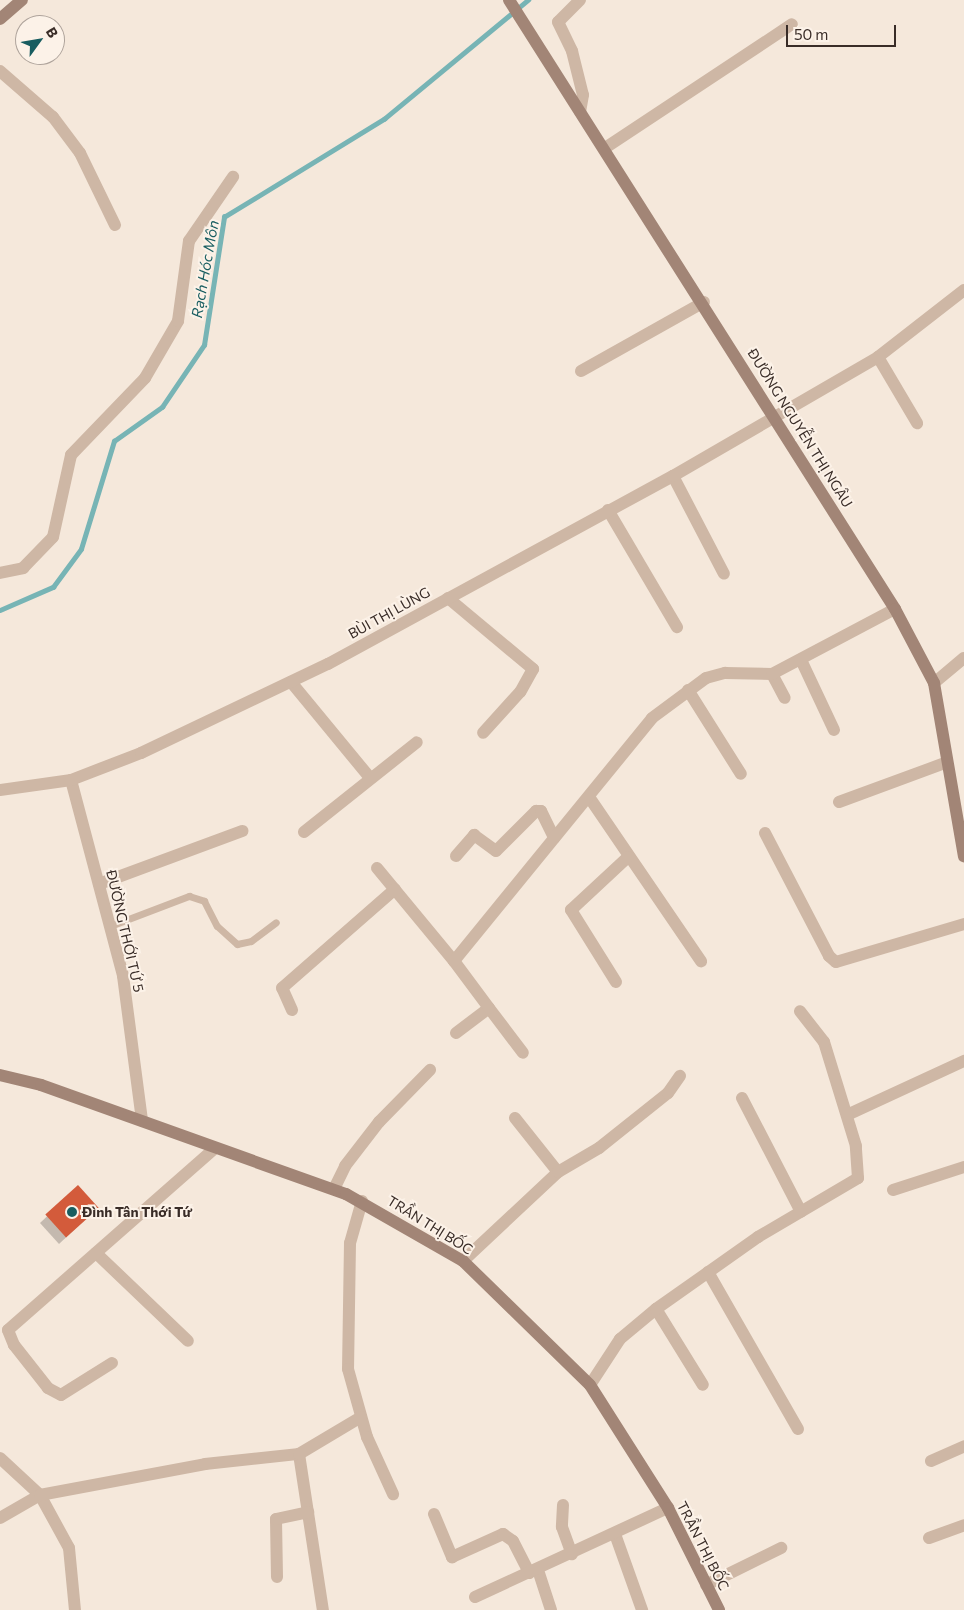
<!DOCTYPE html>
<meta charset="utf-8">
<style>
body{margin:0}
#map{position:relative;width:964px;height:1610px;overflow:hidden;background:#f5e8db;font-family:Commissioner,sans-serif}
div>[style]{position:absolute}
.shadow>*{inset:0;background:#0003}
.stream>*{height:4.5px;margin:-2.25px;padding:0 2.25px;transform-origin:2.25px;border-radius:2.25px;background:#77b4b5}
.building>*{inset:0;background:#d35b3b;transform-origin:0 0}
.lane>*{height:7px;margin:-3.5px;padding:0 3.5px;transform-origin:3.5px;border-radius:3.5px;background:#ceb7a5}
.street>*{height:12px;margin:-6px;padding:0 6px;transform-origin:6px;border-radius:6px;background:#ceb7a5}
.secondary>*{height:12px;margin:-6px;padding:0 6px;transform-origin:6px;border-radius:6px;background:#a28576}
.dots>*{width:14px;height:14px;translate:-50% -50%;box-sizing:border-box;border:2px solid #fcf2e8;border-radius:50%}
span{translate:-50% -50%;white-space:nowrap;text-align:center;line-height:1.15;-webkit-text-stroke:4px #fcf2e8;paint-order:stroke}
.street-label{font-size:14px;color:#392c27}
.poi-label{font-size:14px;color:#392c27;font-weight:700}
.left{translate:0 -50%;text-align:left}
.water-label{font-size:15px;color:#185d60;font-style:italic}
.north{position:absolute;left:15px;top:15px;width:50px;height:50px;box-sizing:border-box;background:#fcf2e8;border:1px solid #aea39b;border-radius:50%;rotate:58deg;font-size:14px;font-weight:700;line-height:20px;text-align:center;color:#392c27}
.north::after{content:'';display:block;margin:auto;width:18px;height:22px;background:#185d60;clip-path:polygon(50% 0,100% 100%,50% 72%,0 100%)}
.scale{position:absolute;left:786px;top:25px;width:110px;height:22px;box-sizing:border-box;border:2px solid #392c27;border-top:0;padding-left:6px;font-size:15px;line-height:18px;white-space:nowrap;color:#392c27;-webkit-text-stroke:4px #fcf2e8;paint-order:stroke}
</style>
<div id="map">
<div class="shadow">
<i style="clip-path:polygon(78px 1187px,90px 1215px,59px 1244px,40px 1223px)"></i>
</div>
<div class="stream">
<i style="left:0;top:610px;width:58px;rotate:-23.5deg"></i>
<i style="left:53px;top:587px;width:47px;rotate:-53.6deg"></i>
<i style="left:81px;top:549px;width:113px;rotate:-73deg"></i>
<i style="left:114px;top:441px;width:59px;rotate:-35.3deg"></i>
<i style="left:162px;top:407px;width:75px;rotate:-55.9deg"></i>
<i style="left:204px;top:345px;width:130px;rotate:-81.1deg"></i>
<i style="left:224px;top:217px;width:188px;rotate:-31.5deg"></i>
<i style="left:384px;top:119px;width:187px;rotate:-39.6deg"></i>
</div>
<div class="building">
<i style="left:78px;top:1185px;width:31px;height:44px;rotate:48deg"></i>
</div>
<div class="lane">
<i style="left:110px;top:926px;width:85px;rotate:-20.8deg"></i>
<i style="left:189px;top:896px;width:16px;rotate:18deg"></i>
<i style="left:204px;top:901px;width:28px;rotate:63deg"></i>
<i style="left:217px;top:926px;width:27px;rotate:42deg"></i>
<i style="left:237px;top:944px;width:14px;rotate:-12deg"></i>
<i style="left:251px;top:941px;width:31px;rotate:-37deg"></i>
</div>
<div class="street">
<i style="left:580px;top:0;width:31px;rotate:135deg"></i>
<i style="left:558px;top:22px;width:32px;rotate:64deg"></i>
<i style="left:572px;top:51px;width:45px;rotate:76deg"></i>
<i style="left:583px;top:95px;width:17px;rotate:100deg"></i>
<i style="left:0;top:71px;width:70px;rotate:41deg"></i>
<i style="left:53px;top:117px;width:45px;rotate:53.1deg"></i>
<i style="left:80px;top:153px;width:80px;rotate:64.1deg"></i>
<i style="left:605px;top:148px;width:224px;rotate:-33.5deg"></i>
<i style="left:878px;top:357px;width:77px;rotate:59.4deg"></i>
<i style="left:581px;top:371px;width:141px;rotate:-29.3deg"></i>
<i style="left:673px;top:476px;width:110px;rotate:62.5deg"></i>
<i style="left:608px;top:510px;width:136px;rotate:59.5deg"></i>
<i style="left:0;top:573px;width:24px;rotate:-12deg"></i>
<i style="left:23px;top:568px;width:43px;rotate:-45.9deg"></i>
<i style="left:53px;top:537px;width:84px;rotate:-77.6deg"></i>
<i style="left:71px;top:455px;width:107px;rotate:-46.1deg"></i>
<i style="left:145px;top:378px;width:66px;rotate:-59.9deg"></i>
<i style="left:178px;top:321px;width:81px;rotate:-82.2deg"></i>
<i style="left:189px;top:241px;width:78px;rotate:-55.5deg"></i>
<i style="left:448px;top:598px;width:111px;rotate:39.9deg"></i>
<i style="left:533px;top:669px;width:26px;rotate:119deg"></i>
<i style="left:520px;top:692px;width:55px;rotate:132.1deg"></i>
<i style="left:802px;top:662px;width:75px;rotate:64.8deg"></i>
<i style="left:772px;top:674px;width:27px;rotate:62deg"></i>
<i style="left:291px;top:682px;width:124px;rotate:50.5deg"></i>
<i style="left:934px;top:683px;width:39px;rotate:-40deg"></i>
<i style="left:688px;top:690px;width:99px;rotate:57.8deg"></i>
<i style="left:71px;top:780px;width:203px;rotate:75.1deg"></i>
<i style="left:123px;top:976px;width:146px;rotate:82.5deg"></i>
<i style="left:0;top:790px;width:72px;rotate:-8deg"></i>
<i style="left:71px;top:780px;width:75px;rotate:-21.1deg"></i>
<i style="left:141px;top:753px;width:207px;rotate:-25.5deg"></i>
<i style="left:328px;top:664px;width:393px;rotate:-28.6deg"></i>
<i style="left:673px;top:476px;width:237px;rotate:-30.1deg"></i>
<i style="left:878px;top:357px;width:109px;rotate:-37.9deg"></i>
<i style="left:589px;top:797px;width:199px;rotate:55.7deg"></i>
<i style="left:839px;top:802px;width:113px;rotate:-20.2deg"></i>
<i style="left:304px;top:832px;width:144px;rotate:-38.5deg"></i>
<i style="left:765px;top:833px;width:139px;rotate:62.5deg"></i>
<i style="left:829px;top:956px;width:9px;rotate:41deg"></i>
<i style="left:836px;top:962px;width:134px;rotate:-16.5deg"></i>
<i style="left:456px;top:856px;width:28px;rotate:-49deg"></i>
<i style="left:474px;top:835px;width:27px;rotate:36deg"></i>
<i style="left:496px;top:851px;width:57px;rotate:-45deg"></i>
<i style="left:536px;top:811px;width:5px"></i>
<i style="left:541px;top:811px;width:30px;rotate:64deg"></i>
<i style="left:377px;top:868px;width:121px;rotate:50.4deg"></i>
<i style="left:99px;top:884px;width:153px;rotate:-20.3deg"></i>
<i style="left:616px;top:982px;width:85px;rotate:-122deg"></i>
<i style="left:571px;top:910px;width:78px;rotate:-42.9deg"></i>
<i style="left:489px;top:1008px;width:56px;rotate:52.9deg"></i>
<i style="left:292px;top:1010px;width:24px;rotate:-114deg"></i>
<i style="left:282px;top:988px;width:150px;rotate:-41.2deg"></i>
<i style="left:456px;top:1033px;width:41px;rotate:-37.1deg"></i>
<i style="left:489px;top:1008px;width:59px;rotate:-126.7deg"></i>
<i style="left:454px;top:961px;width:313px;rotate:-50.8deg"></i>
<i style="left:652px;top:718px;width:67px;rotate:-36.5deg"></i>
<i style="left:706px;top:678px;width:20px;rotate:-15deg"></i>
<i style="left:725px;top:673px;width:47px;rotate:1.2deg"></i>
<i style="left:772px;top:674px;width:139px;rotate:-27.9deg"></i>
<i style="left:742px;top:1098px;width:128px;rotate:62.6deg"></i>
<i style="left:847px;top:1115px;width:129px;rotate:-24.8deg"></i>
<i style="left:515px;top:1118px;width:69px;rotate:51.5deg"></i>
<i style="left:334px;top:1189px;width:25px;rotate:-64deg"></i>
<i style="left:345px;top:1166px;width:56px;rotate:-52.3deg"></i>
<i style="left:379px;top:1122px;width:73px;rotate:-45.6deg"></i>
<i style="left:893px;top:1190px;width:75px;rotate:-17.9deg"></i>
<i style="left:362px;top:1201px;width:44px;rotate:105.9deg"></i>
<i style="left:350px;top:1243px;width:126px;rotate:90.9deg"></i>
<i style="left:348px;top:1369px;width:71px;rotate:74.4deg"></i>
<i style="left:367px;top:1437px;width:63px;rotate:65.5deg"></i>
<i style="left:96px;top:1253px;width:127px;rotate:43.7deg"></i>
<i style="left:463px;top:1261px;width:130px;rotate:-43.1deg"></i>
<i style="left:558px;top:1172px;width:48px;rotate:-30.3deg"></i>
<i style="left:599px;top:1148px;width:88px;rotate:-38.6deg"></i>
<i style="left:668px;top:1093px;width:21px;rotate:-55deg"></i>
<i style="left:708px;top:1272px;width:181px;rotate:60.2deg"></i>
<i style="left:656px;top:1309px;width:89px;rotate:58.3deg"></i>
<i style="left:112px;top:1363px;width:60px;rotate:147.9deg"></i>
<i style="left:61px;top:1395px;width:15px;rotate:-152deg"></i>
<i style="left:48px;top:1388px;width:55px;rotate:-128.3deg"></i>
<i style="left:14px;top:1345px;width:16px;rotate:-112deg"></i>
<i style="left:8px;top:1330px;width:273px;rotate:-41.3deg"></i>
<i style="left:590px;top:1385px;width:55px;rotate:-56.9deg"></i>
<i style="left:620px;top:1339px;width:47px;rotate:-39.8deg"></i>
<i style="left:656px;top:1309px;width:125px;rotate:-35.2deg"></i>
<i style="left:758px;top:1237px;width:116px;rotate:-30.5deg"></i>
<i style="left:858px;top:1178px;width:32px;rotate:-94deg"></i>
<i style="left:856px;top:1146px;width:109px;rotate:-107.1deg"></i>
<i style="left:824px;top:1042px;width:39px;rotate:-128deg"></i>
<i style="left:299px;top:1454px;width:158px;rotate:81.3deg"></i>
<i style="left:0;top:1458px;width:54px;rotate:42.8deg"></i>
<i style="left:40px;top:1495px;width:60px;rotate:61.3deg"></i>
<i style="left:69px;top:1548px;width:62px;rotate:84.5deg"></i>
<i style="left:931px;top:1461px;width:36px;rotate:-24deg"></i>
<i style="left:563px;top:1505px;width:22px;rotate:93deg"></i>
<i style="left:562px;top:1527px;width:29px;rotate:70deg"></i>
<i style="left:434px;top:1514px;width:47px;rotate:67.3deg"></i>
<i style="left:452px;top:1557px;width:56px;rotate:-24.3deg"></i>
<i style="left:503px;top:1534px;width:12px;rotate:35deg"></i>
<i style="left:513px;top:1541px;width:36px;rotate:63deg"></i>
<i style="left:0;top:1518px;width:46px;rotate:-29.9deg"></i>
<i style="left:40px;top:1495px;width:168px;rotate:-10.6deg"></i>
<i style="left:205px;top:1464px;width:95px;rotate:-6.1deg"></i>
<i style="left:299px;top:1454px;width:72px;rotate:-30.8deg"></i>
<i style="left:615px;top:1534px;width:81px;rotate:70.4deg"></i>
<i style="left:929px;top:1538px;width:37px;rotate:-20deg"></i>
<i style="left:538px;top:1570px;width:42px;rotate:72deg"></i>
<i style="left:277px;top:1577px;width:58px;rotate:-91deg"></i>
<i style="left:276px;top:1519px;width:33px;rotate:-12deg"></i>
<i style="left:706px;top:1585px;width:84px;rotate:-26.3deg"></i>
<i style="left:475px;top:1597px;width:213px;rotate:-24.8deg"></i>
</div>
<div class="secondary">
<i style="left:509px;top:0;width:721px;rotate:57.63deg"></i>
<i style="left:895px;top:609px;width:84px;rotate:62.2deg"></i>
<i style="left:934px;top:683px;width:176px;rotate:80.2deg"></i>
<i style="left:0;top:19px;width:29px;rotate:-41deg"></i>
<i style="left:0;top:1075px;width:42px;rotate:13.7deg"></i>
<i style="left:41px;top:1085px;width:324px;rotate:19.7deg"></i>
<i style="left:346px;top:1194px;width:135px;rotate:29.8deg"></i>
<i style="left:463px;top:1261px;width:177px;rotate:44.3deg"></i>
<i style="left:590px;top:1385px;width:146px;rotate:57.6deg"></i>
<i style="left:668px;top:1508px;width:114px;rotate:63.4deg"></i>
</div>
<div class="dots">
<i style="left:72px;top:1212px;background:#185d60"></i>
</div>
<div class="street-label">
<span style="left:800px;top:428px;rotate:58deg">ĐƯỜNG NGUYỄN THỊ NGÂU</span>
<span style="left:389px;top:613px;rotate:-29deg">BÙI THỊ LÙNG</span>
<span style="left:125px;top:931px;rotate:77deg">ĐƯỜNG THỚI TỨ 5</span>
<span style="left:430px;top:1225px;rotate:32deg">TRẦN THỊ BỐC</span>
<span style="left:703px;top:1546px;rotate:63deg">TRẦN THỊ BỐC</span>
</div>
<div class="poi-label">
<span class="left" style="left:82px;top:1212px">Đình Tân Thới Tứ</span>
</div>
<div class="water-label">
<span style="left:205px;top:269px;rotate:-80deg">Rạch Hóc Môn</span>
</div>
<div class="north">B</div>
<div class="scale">50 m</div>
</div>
